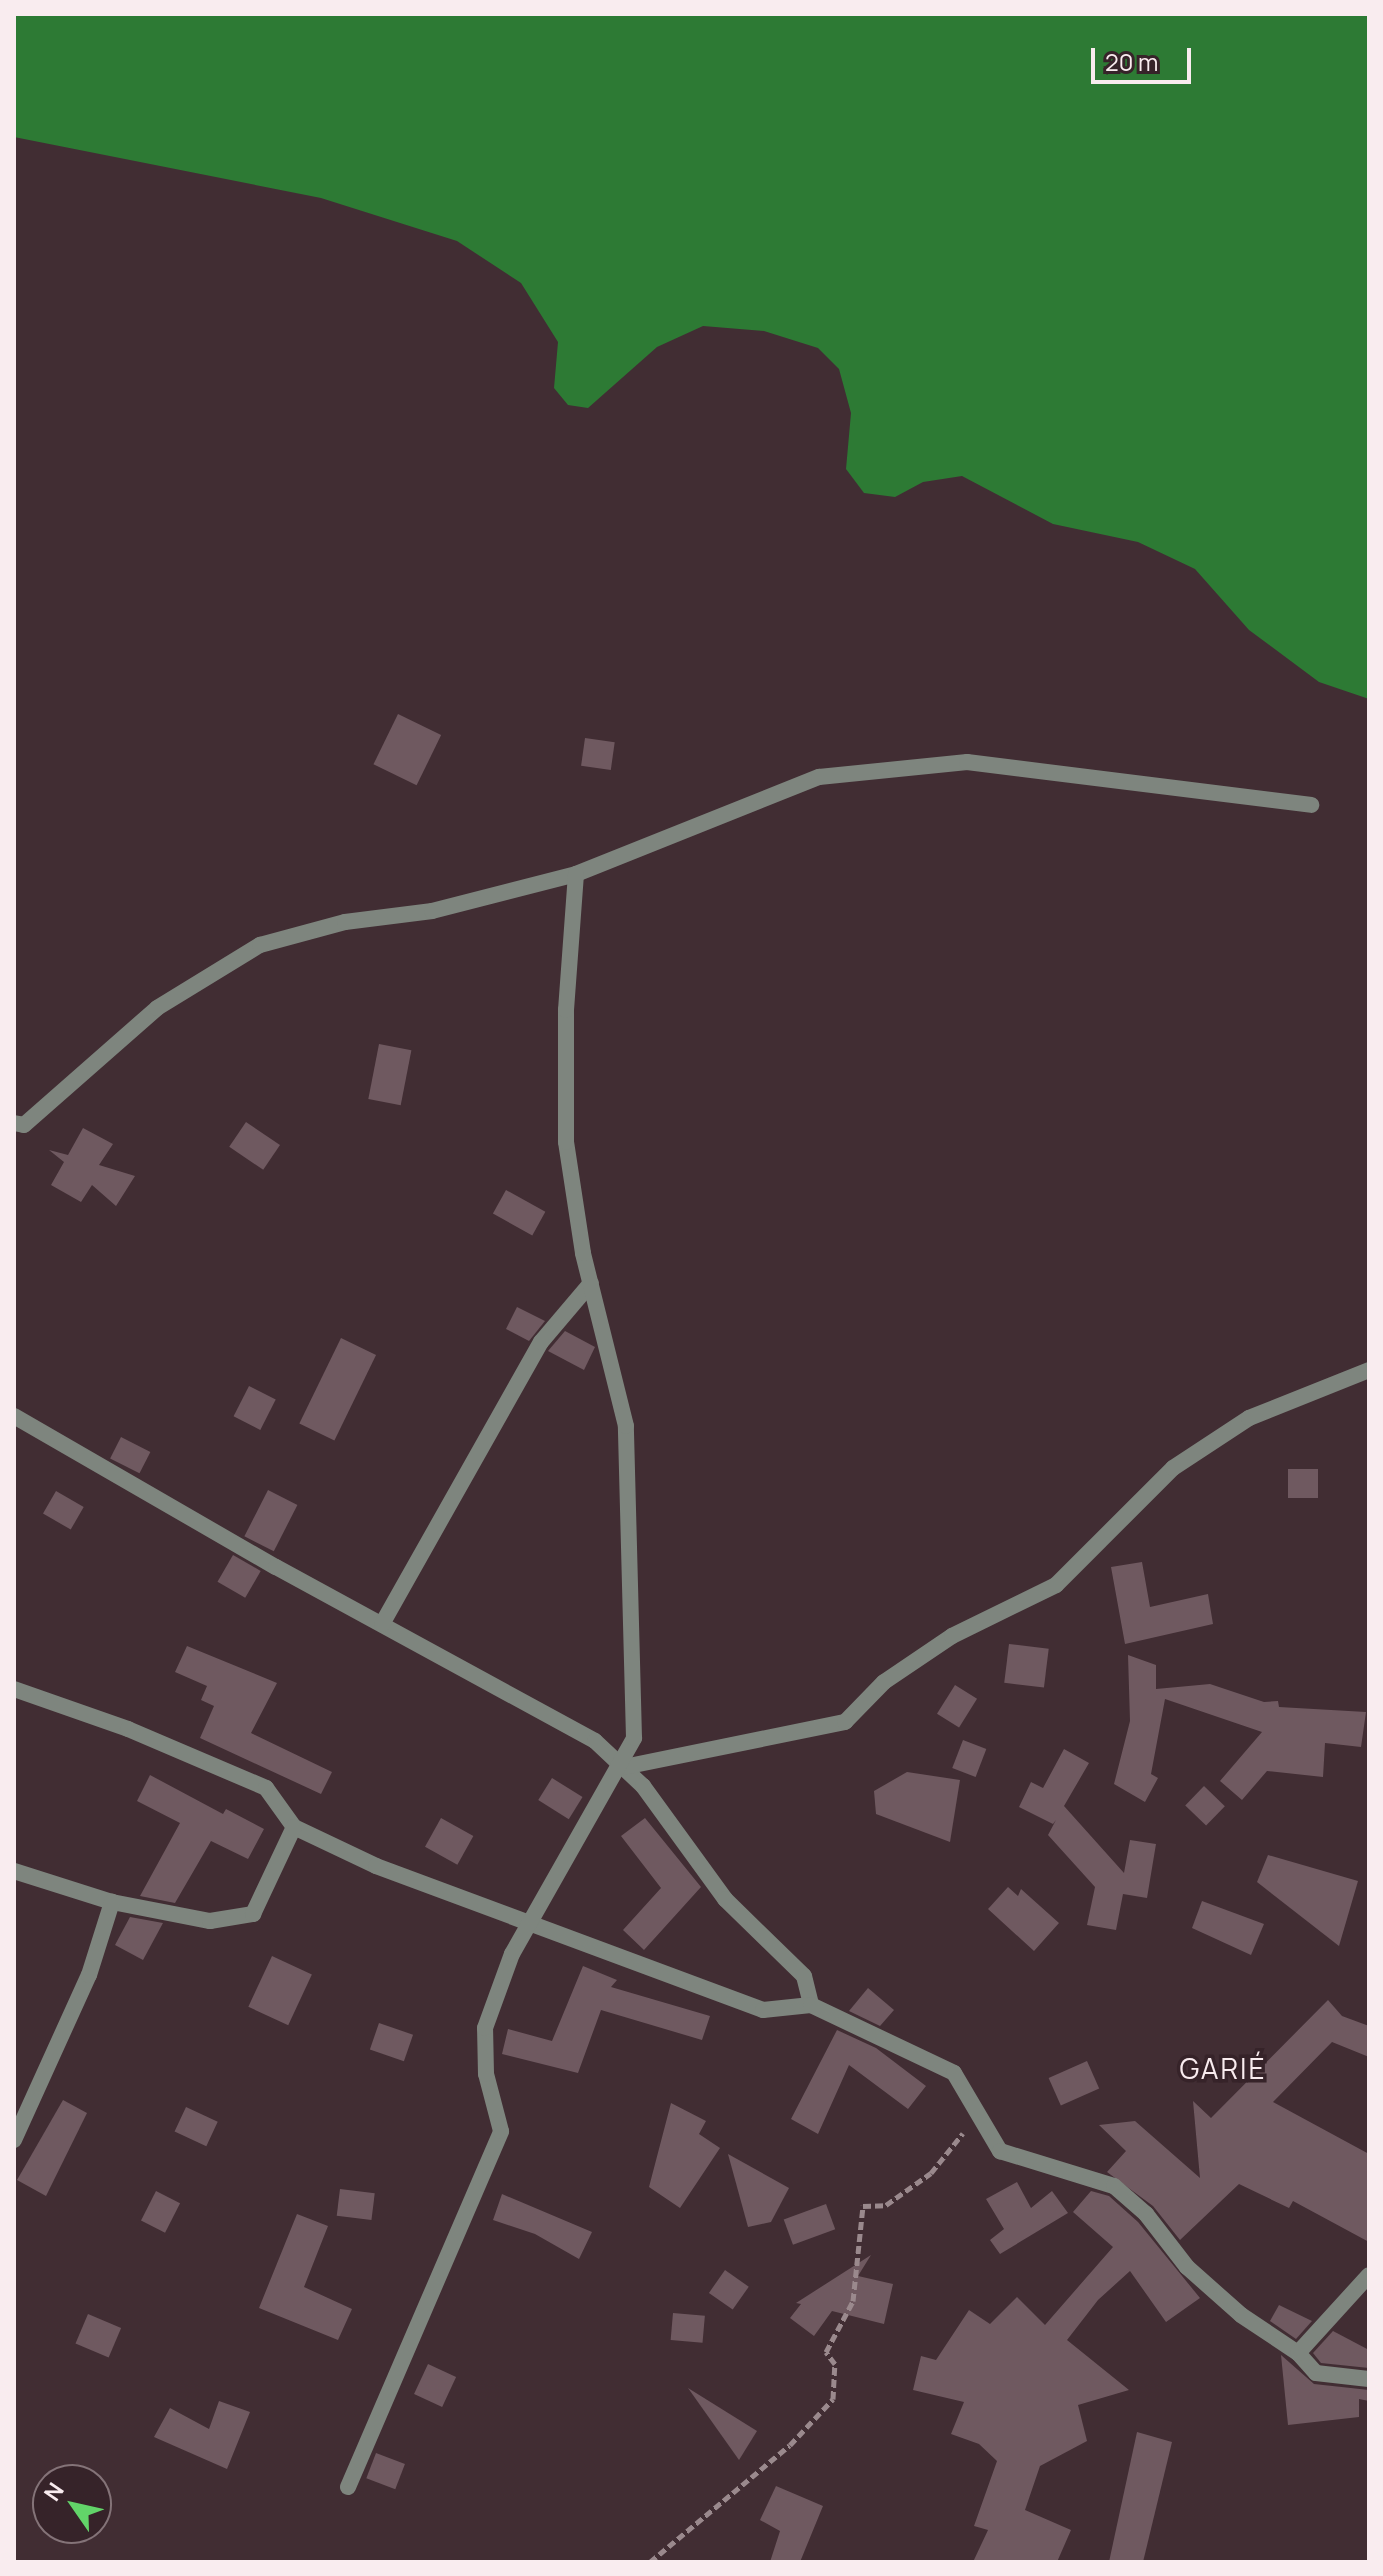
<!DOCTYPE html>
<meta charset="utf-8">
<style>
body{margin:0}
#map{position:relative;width:1383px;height:2576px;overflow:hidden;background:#412d33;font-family:Manrope,sans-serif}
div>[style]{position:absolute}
.water>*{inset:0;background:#2d7a34}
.building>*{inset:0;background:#6f5960;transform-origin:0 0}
.path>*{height:5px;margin-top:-2.5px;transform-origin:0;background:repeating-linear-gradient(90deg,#9a898d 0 8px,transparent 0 12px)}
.minor>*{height:16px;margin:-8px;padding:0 8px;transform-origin:8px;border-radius:8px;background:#7e857e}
span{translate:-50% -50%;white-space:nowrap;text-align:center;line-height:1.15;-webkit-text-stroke:7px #362329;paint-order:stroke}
.quarter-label{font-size:28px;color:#f9ecef;letter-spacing:2px}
.frame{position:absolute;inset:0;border:16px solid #f9ecef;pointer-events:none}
.north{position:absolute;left:32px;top:2464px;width:80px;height:80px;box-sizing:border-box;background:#362329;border:2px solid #847378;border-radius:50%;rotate:304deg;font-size:22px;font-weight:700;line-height:32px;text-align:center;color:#f9ecef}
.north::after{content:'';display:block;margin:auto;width:28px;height:36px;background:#62d469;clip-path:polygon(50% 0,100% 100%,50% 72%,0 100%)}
.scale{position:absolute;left:1091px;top:48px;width:100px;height:36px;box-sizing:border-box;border:4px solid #f9ecef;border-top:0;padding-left:10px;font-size:24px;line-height:28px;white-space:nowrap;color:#f9ecef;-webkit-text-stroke:6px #362329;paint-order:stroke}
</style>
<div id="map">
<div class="water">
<i style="clip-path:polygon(14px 14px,1369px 14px,1369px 699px,1319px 682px,1249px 630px,1195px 569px,1138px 542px,1053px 524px,962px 476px,923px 482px,895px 497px,864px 493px,846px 469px,851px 413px,839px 369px,818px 348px,764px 331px,703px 326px,657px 347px,588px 408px,568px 405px,554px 388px,558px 342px,521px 283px,457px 241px,321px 198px,14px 137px)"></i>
</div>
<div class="building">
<i style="left:398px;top:714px;width:48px;height:56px;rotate:26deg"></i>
<i style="left:585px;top:738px;width:30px;height:28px;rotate:8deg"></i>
<i style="left:379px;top:1044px;width:33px;height:56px;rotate:11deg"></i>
<i style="left:246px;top:1122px;width:41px;height:30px;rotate:34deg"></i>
<i style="clip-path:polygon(83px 1128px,113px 1144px,99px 1165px,135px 1176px,116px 1206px,92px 1185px,81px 1202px,51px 1185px,64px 1162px,49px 1150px,68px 1155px)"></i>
<i style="left:506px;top:1190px;width:45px;height:27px;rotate:29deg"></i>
<i style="clip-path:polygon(517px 1307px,545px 1321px,529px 1341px,506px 1329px)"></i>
<i style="clip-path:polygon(565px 1331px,595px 1347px,584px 1370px,548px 1351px)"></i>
<i style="left:341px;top:1338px;width:39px;height:95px;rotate:26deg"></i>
<i style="left:249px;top:1386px;width:30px;height:34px;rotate:27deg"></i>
<i style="left:121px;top:1437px;width:33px;height:24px;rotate:27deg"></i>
<i style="left:1288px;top:1469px;width:30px;height:29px"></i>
<i style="left:268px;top:1490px;width:33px;height:52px;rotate:27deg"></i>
<i style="left:56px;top:1491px;width:32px;height:26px;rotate:30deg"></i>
<i style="left:233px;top:1555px;width:32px;height:31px;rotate:30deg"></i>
<i style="clip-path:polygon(1142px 1562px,1150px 1607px,1208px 1594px,1213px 1624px,1125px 1644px,1111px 1567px)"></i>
<i style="left:1009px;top:1644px;width:40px;height:39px;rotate:7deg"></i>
<i style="clip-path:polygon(187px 1646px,277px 1683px,251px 1733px,332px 1772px,321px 1794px,200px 1738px,214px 1706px,201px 1700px,207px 1686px,175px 1672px)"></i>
<i style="clip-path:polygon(1128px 1655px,1156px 1665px,1156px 1689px,1210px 1684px,1264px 1702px,1278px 1701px,1279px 1707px,1366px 1712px,1361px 1747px,1325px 1743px,1323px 1777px,1267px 1771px,1242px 1800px,1220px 1781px,1262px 1732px,1165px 1699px,1151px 1774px,1158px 1778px,1145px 1802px,1114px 1784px,1130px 1721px)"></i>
<i style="left:955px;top:1685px;width:26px;height:34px;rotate:32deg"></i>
<i style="left:963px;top:1740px;width:25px;height:30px;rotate:21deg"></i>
<i style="clip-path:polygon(1064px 1749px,1089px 1763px,1064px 1806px,1124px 1873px,1130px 1840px,1156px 1844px,1147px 1898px,1123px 1894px,1116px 1930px,1087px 1925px,1095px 1887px,1048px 1835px,1056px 1820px,1053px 1824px,1019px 1807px,1031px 1782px,1043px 1788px)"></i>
<i style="clip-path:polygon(907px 1772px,960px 1780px,950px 1842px,876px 1814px,874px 1791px)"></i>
<i style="clip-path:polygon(150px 1775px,223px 1814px,226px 1809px,264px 1829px,248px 1859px,211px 1841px,175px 1903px,140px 1896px,180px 1823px,137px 1801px)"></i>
<i style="left:552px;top:1778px;width:36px;height:26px;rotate:32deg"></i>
<i style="left:1204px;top:1786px;width:29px;height:27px;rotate:44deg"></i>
<i style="left:441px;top:1818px;width:37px;height:33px;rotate:29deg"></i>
<i style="clip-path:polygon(645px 1818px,701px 1887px,644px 1950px,623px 1930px,661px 1888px,621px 1836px)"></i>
<i style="clip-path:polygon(1268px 1855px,1358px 1881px,1339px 1946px,1257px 1882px)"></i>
<i style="clip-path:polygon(1008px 1887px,1018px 1896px,1021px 1889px,1059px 1923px,1034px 1951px,988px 1909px)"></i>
<i style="clip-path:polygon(1202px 1901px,1264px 1924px,1251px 1955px,1192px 1928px)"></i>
<i style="clip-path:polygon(130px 1917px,163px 1923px,143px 1960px,115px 1945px)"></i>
<i style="left:272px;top:1956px;width:44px;height:56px;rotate:25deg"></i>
<i style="clip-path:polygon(583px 1966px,617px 1980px,611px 1987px,710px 2016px,702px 2040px,601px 2010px,578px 2073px,502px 2054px,508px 2029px,552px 2041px)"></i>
<i style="clip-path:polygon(868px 1988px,894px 2010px,880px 2026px,849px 2011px)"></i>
<i style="clip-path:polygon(1328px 2000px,1342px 2016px,1369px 2026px,1369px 2057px,1332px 2042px,1273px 2102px,1369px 2154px,1369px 2242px,1293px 2201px,1289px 2208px,1239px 2184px,1180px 2240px,1153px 2206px,1107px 2172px,1126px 2151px,1099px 2125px,1135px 2121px,1200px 2178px,1193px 2101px,1211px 2118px)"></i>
<i style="left:379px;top:2023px;width:36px;height:28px;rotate:19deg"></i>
<i style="clip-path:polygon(837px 2030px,876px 2048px,926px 2086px,908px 2109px,849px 2065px,818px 2134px,791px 2119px)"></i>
<i style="left:1087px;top:2061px;width:30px;height:42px;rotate:66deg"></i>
<i style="clip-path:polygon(63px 2100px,87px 2113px,46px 2196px,17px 2180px)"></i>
<i style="clip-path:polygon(671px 2103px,706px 2121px,699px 2134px,720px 2148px,680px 2208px,649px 2187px)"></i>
<i style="left:186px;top:2107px;width:35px;height:27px;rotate:25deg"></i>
<i style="clip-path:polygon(728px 2154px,789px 2188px,771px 2222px,748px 2227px)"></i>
<i style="clip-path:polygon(1017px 2182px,1031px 2208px,1052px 2191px,1068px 2213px,1000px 2254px,990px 2240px,1004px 2229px,986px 2199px)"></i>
<i style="left:340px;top:2189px;width:35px;height:27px;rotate:7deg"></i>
<i style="left:156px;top:2191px;width:27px;height:33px;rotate:27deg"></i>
<i style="clip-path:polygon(1091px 2191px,1109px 2196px,1138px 2222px,1200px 2298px,1166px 2322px,1130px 2271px,1098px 2300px,1067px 2340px,1129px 2390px,1078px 2405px,1087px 2441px,1040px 2466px,1025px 2510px,1071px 2530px,1057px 2562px,973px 2562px,988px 2530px,974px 2526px,997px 2461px,979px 2444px,951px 2434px,964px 2402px,913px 2390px,921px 2356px,936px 2360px,969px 2310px,990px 2324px,1017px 2297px,1045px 2325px,1113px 2247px,1073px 2212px)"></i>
<i style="clip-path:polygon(502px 2194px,592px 2232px,579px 2259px,535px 2234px,493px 2220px)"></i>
<i style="left:826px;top:2204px;width:27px;height:45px;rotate:70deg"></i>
<i style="clip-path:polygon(297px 2214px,328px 2226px,304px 2287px,352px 2309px,338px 2340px,259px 2308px)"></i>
<i style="clip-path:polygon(871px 2255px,858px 2276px,893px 2284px,884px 2324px,832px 2311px,814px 2336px,790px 2318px,801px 2304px,796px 2303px)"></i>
<i style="left:725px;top:2270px;width:29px;height:28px;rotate:35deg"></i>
<i style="clip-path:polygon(1279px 2305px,1312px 2321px,1296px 2339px,1270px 2321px)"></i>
<i style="left:673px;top:2313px;width:32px;height:27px;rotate:5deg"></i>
<i style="left:88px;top:2314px;width:36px;height:32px;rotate:23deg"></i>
<i style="clip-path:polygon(1333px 2331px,1369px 2350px,1369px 2368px,1321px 2363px,1313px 2353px)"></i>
<i style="clip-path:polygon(1281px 2355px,1314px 2384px,1369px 2390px,1369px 2401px,1359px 2399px,1359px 2417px,1288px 2425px)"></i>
<i style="left:428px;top:2364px;width:31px;height:33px;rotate:25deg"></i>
<i style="clip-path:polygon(688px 2388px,757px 2431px,739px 2460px)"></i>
<i style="clip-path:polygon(219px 2401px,250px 2412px,227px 2469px,154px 2437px,170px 2408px,209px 2429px)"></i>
<i style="clip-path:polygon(1137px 2432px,1172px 2442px,1143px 2562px,1109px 2562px)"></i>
<i style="left:376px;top:2453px;width:31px;height:27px;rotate:21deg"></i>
<i style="clip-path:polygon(776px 2486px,823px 2506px,800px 2562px,770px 2562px,780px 2531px,760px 2520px)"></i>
</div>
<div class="path">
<i style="left:650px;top:2562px;width:182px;rotate:-39.9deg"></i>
<i style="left:790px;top:2445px;width:63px;rotate:-46.9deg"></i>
<i style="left:833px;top:2399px;width:35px;rotate:-87deg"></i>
<i style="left:835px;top:2364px;width:15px;rotate:-127deg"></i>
<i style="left:826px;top:2352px;width:58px;rotate:-62.1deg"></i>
<i style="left:853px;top:2301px;width:96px;rotate:-84deg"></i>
<i style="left:863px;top:2206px;width:23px;rotate:-2deg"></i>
<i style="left:886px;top:2205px;width:55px;rotate:-35.4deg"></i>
<i style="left:931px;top:2173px;width:51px;rotate:-51.3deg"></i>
</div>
<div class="minor">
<i style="left:14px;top:1123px;width:10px;rotate:11deg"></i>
<i style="left:24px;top:1125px;width:177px;rotate:-41.3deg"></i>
<i style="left:157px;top:1008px;width:121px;rotate:-31.5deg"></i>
<i style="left:260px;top:945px;width:88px;rotate:-15.1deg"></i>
<i style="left:345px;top:922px;width:88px;rotate:-7.2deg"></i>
<i style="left:432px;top:911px;width:149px;rotate:-14.4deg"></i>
<i style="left:576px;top:874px;width:262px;rotate:-21.8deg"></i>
<i style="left:819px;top:777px;width:149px;rotate:-5.8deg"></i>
<i style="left:967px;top:762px;width:347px;rotate:7.1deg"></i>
<i style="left:14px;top:1416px;width:302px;rotate:30deg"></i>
<i style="left:276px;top:1567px;width:363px;rotate:28.6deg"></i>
<i style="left:595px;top:1741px;width:66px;rotate:43.2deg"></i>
<i style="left:643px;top:1786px;width:140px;rotate:54deg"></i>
<i style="left:725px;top:1899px;width:110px;rotate:44.3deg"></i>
<i style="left:804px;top:1976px;width:30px;rotate:76deg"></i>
<i style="left:382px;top:1624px;width:324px;rotate:-60.6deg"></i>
<i style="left:541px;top:1342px;width:77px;rotate:-49.7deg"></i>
<i style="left:14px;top:1689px;width:121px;rotate:19.3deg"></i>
<i style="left:128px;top:1729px;width:150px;rotate:23.1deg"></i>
<i style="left:266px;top:1788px;width:48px;rotate:54.3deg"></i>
<i style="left:294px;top:1827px;width:91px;rotate:25.4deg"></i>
<i style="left:376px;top:1866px;width:413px;rotate:20.4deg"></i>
<i style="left:763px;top:2010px;width:48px;rotate:-5.9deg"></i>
<i style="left:811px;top:2005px;width:158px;rotate:25.4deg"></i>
<i style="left:954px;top:2073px;width:91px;rotate:59.5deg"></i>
<i style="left:1000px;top:2151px;width:119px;rotate:17.1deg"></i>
<i style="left:1114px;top:2186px;width:43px;rotate:41.2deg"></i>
<i style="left:1146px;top:2214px;width:67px;rotate:52.3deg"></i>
<i style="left:1187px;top:2267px;width:72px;rotate:41.6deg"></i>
<i style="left:1241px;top:2315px;width:69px;rotate:33.7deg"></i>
<i style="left:1298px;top:2353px;width:27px;rotate:48deg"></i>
<i style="left:1316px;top:2373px;width:53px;rotate:6.5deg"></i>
<i style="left:619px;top:1768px;width:231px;rotate:-11.5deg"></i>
<i style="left:845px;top:1722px;width:56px;rotate:-45.7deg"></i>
<i style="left:884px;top:1682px;width:82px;rotate:-34.1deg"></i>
<i style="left:952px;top:1636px;width:116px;rotate:-26.1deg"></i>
<i style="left:1056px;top:1585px;width:165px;rotate:-45deg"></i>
<i style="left:1173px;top:1468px;width:91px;rotate:-33.3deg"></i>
<i style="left:1249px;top:1418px;width:129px;rotate:-21.8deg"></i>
<i style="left:14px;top:1871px;width:103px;rotate:17.6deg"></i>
<i style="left:112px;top:1902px;width:100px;rotate:11deg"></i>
<i style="left:210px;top:1921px;width:44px;rotate:-9.2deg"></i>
<i style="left:253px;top:1914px;width:96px;rotate:-64.8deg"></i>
<i style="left:14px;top:2140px;width:181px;rotate:-65.6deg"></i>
<i style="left:89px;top:1975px;width:77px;rotate:-72.5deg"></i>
<i style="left:1298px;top:2353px;width:105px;rotate:-47.7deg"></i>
<i style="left:348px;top:2487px;width:387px;rotate:-66.7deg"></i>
<i style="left:501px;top:2131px;width:59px;rotate:-104.7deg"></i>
<i style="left:486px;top:2074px;width:46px;rotate:-91.2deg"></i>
<i style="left:485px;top:2028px;width:79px;rotate:-70deg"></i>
<i style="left:512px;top:1954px;width:248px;rotate:-60.5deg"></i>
<i style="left:634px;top:1738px;width:312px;rotate:-91.5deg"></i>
<i style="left:626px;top:1426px;width:178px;rotate:-104deg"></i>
<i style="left:583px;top:1253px;width:112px;rotate:-98.7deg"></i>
<i style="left:566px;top:1142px;width:132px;rotate:-90deg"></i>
<i style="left:566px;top:1010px;width:136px;rotate:-85.8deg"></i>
</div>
<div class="quarter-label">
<span style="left:1223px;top:2068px">GARIÉ</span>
</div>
<div class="frame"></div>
<div class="north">N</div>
<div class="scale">20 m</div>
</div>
